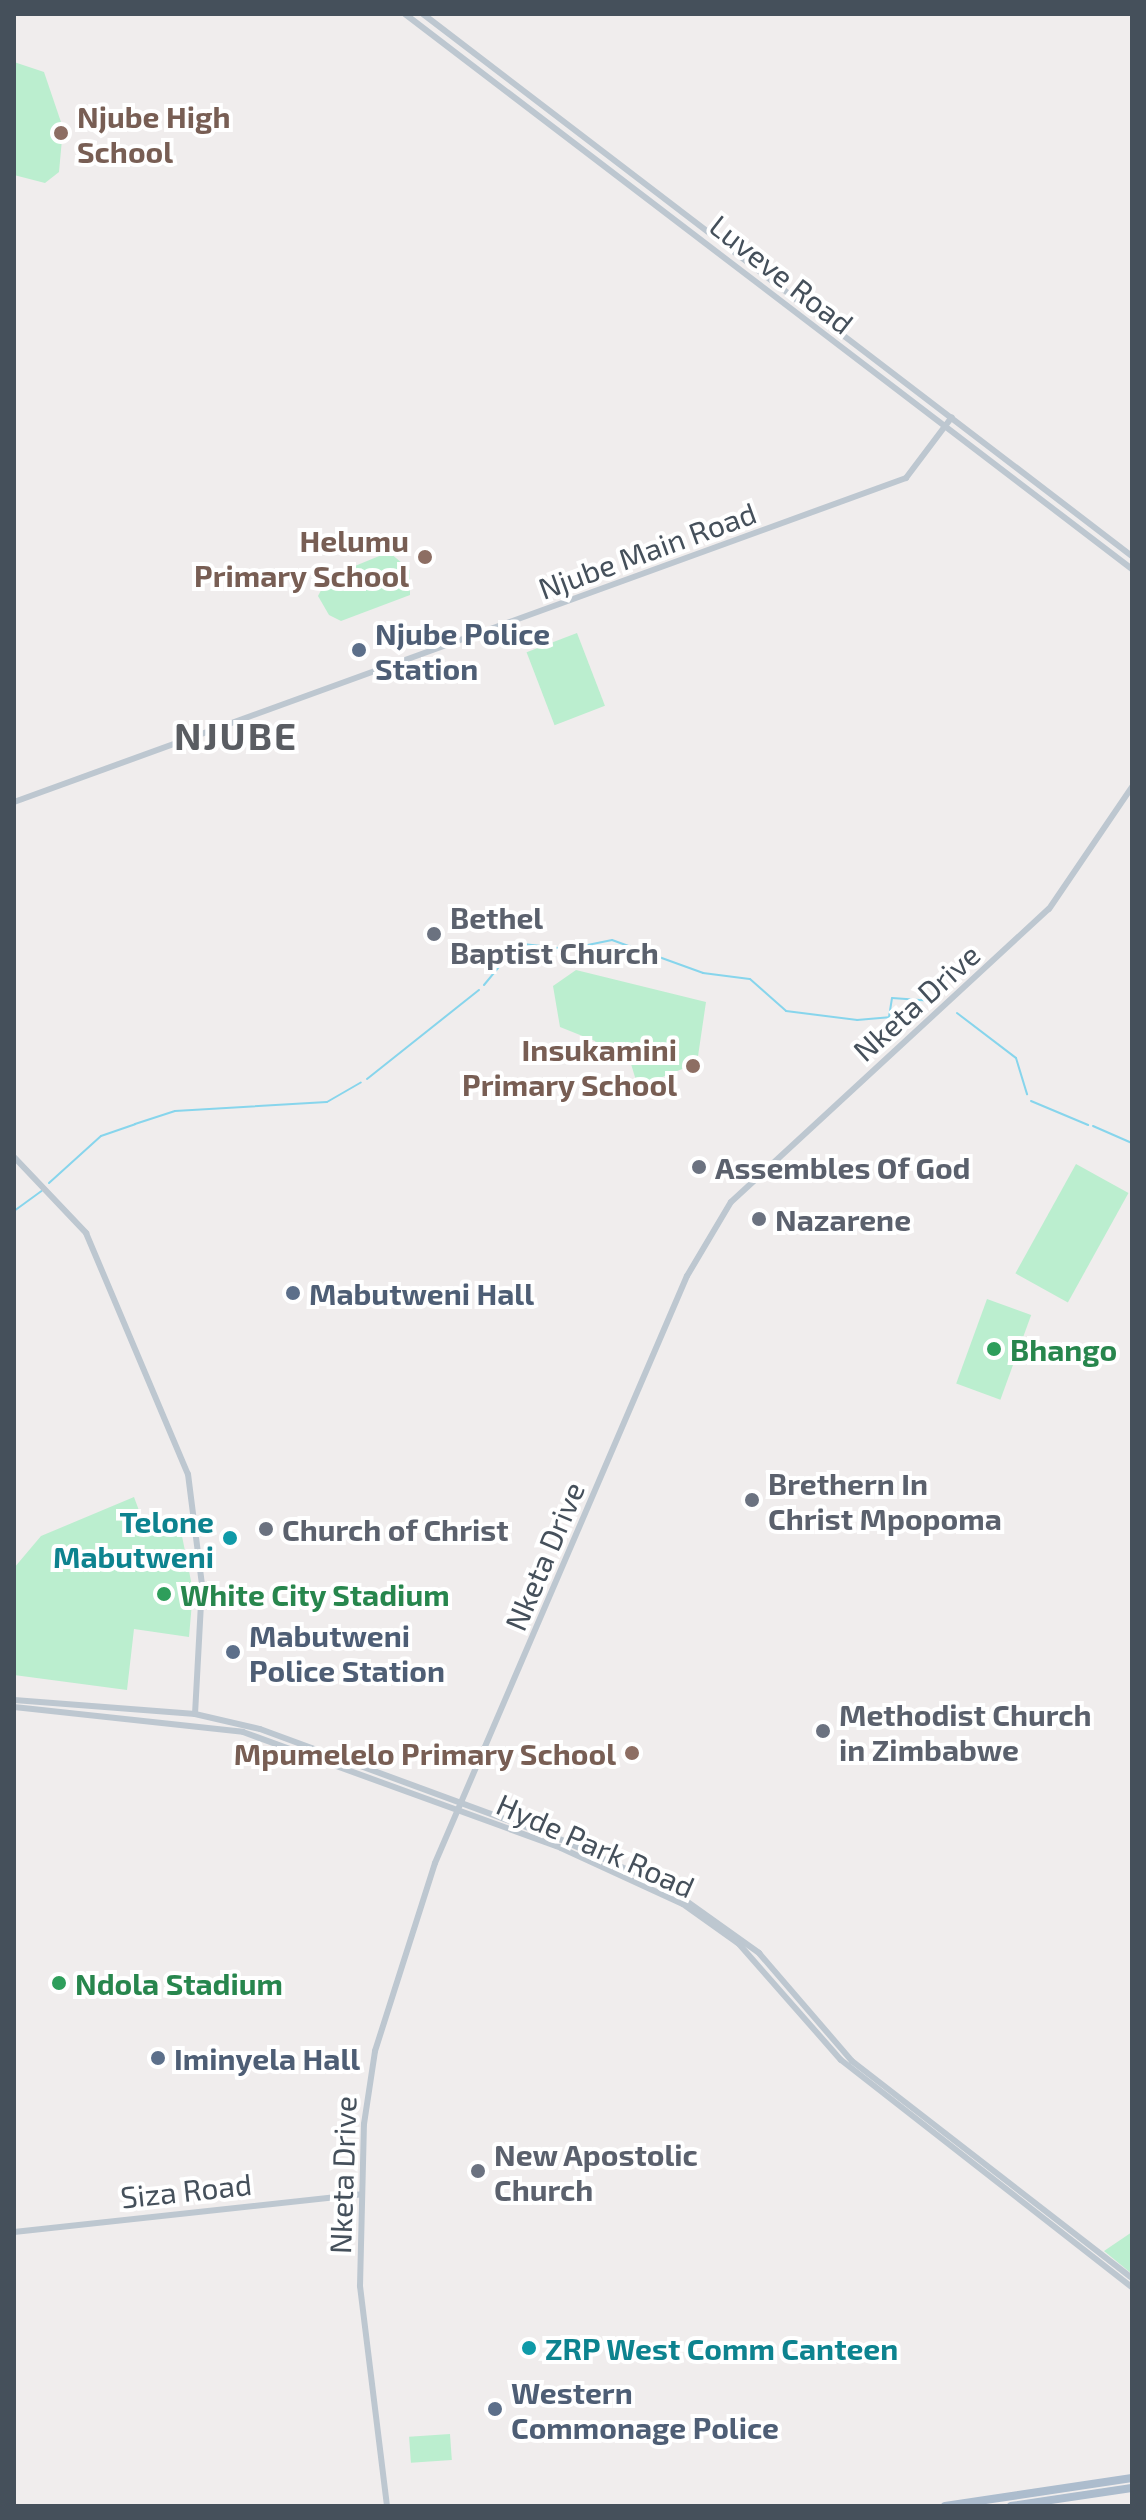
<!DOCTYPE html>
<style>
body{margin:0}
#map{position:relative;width:1146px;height:2520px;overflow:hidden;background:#f0eded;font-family:"Exo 2",sans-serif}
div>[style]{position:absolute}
.green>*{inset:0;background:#bbeecf;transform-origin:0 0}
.stream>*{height:2px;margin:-1px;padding:0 1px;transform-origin:1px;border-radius:1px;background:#87d5ec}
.minor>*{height:6px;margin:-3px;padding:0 3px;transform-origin:3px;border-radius:3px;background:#bdc7d0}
.major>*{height:8px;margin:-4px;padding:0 4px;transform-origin:4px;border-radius:4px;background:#acbccd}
.dots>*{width:22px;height:22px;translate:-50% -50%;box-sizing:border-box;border:4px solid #fff;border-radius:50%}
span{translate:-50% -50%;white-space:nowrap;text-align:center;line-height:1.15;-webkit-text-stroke:8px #fff;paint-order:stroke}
.education-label{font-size:30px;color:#785e54;font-weight:700}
.left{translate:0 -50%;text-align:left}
.right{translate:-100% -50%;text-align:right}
.street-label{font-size:30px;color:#45505b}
.service-label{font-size:30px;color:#4e5e75;font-weight:700}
.worship-label{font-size:30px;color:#5b616d;font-weight:700}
.leisure-label{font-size:30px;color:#27864d;font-weight:700}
.culture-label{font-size:30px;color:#0d838f;font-weight:700}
.district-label{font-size:38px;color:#5a5d62;font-weight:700;letter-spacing:2px}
.frame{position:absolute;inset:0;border:16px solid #45505b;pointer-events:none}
</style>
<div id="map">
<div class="green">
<i style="clip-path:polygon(14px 62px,44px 72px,63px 128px,59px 172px,45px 183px,14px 175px)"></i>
<i style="clip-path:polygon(389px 552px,410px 570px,410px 595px,341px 621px,329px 615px,318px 596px,328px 577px)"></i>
<i style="left:577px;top:633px;width:78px;height:54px;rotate:69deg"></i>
<i style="clip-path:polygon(576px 970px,706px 1002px,697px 1063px,638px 1087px,631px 1064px,607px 1060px,595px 1041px,560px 1027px,553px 986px)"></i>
<i style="left:1076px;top:1164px;width:60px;height:125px;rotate:29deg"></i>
<i style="left:987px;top:1299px;width:47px;height:90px;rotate:20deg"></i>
<i style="clip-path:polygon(134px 1497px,144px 1524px,160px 1535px,181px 1531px,193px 1591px,189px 1637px,134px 1629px,127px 1690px,14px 1675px,14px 1568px,41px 1536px)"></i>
<i style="clip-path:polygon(1132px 2232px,1132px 2274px,1104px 2251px)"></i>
<i style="left:450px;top:2434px;width:26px;height:41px;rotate:86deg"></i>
</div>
<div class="stream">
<i style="left:523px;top:944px;width:45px;rotate:6.3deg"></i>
<i style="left:568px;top:949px;width:45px;rotate:-11.6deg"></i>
<i style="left:612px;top:940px;width:97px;rotate:19.9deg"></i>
<i style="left:703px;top:973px;width:47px;rotate:7.3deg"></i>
<i style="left:750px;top:979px;width:48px;rotate:41.6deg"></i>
<i style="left:786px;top:1011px;width:72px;rotate:7.2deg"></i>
<i style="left:857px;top:1020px;width:32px;rotate:-5deg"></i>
<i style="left:889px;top:1017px;width:19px;rotate:-81deg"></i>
<i style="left:892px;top:998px;width:42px;rotate:4.1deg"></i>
<i style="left:484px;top:985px;width:52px;rotate:-50.5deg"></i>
<i style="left:957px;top:1013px;width:74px;rotate:37.3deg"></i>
<i style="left:1016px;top:1058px;width:38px;rotate:73deg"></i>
<i style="left:367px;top:1079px;width:143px;rotate:-38.5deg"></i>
<i style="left:1031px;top:1101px;width:62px;rotate:22.8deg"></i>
<i style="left:1093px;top:1126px;width:43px;rotate:23.6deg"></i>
<i style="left:49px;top:1183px;width:70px;rotate:-42.1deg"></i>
<i style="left:101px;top:1136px;width:36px;rotate:-19deg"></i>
<i style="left:135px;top:1124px;width:42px;rotate:-18deg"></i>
<i style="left:175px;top:1111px;width:152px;rotate:-3.4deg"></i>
<i style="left:327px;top:1102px;width:39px;rotate:-30deg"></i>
<i style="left:14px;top:1211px;width:34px;rotate:-36deg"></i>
</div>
<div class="minor">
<i style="left:405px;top:14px;width:915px;rotate:37.36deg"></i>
<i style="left:423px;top:14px;width:892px;rotate:37.4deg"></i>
<i style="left:14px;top:802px;width:949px;rotate:-19.96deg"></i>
<i style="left:906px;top:478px;width:76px;rotate:-53deg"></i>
<i style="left:14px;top:1157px;width:105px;rotate:46.5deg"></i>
<i style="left:86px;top:1233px;width:262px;rotate:67.1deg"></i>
<i style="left:188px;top:1474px;width:112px;rotate:82.8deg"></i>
<i style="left:202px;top:1585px;width:129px;rotate:93.1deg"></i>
<i style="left:14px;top:1700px;width:182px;rotate:4.4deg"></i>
<i style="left:195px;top:1714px;width:67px;rotate:13deg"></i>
<i style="left:260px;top:1729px;width:324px;rotate:20.2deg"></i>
<i style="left:564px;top:1841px;width:114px;rotate:24.3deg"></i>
<i style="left:668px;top:1888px;width:112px;rotate:35.5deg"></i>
<i style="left:759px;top:1953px;width:143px;rotate:49.3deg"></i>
<i style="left:852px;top:2061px;width:354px;rotate:37.8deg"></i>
<i style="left:14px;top:1707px;width:230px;rotate:6.2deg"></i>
<i style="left:243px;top:1732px;width:338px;rotate:20deg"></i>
<i style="left:561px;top:1848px;width:134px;rotate:24.7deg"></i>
<i style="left:683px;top:1904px;width:69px;rotate:35.5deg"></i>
<i style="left:739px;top:1944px;width:154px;rotate:48.7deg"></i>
<i style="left:841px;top:2060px;width:369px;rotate:38deg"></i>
<i style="left:14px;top:2232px;width:350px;rotate:-6.2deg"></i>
<i style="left:387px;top:2506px;width:222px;rotate:-97deg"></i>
<i style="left:360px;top:2286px;width:162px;rotate:-88.6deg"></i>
<i style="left:364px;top:2124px;width:74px;rotate:-81.4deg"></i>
<i style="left:375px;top:2051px;width:197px;rotate:-72.3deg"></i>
<i style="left:435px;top:1863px;width:639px;rotate:-66.77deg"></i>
<i style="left:687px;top:1276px;width:86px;rotate:-59.3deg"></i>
<i style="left:731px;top:1202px;width:432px;rotate:-42.7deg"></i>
<i style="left:1049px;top:909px;width:148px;rotate:-55.8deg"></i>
</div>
<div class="major">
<i style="left:945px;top:2506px;width:189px;rotate:-8.5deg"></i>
<i style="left:1011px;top:2506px;width:122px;rotate:-8.5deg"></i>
</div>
<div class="dots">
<i style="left:61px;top:133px;background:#8d6e63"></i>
<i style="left:425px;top:557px;background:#8d6e63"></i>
<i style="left:359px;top:650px;background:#5c6f8a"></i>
<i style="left:434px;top:934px;background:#6b7280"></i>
<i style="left:693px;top:1066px;background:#8d6e63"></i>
<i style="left:699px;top:1167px;background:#6b7280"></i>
<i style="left:759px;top:1219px;background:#6b7280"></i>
<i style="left:293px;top:1293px;background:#5c6f8a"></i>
<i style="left:994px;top:1349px;background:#2e9e5b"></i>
<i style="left:752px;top:1500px;background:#6b7280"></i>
<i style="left:266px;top:1529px;background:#6b7280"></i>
<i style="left:230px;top:1538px;background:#0f9aa8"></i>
<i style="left:164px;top:1594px;background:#2e9e5b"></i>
<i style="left:233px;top:1652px;background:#5c6f8a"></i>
<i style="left:823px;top:1731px;background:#6b7280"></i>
<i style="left:632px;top:1753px;background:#8d6e63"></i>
<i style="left:59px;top:1983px;background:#2e9e5b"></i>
<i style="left:158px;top:2058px;background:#5c6f8a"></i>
<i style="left:478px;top:2171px;background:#6b7280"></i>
<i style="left:529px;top:2348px;background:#0f9aa8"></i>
<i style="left:495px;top:2409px;background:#5c6f8a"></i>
</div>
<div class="education-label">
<span class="left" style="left:77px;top:133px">Njube High<br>School</span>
<span class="right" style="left:409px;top:557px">Helumu<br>Primary School</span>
<span class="right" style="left:677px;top:1066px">Insukamini<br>Primary School</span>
<span class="right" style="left:616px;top:1753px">Mpumelelo Primary School</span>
</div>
<div class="street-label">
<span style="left:782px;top:274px;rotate:38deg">Luveve Road</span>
<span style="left:647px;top:550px;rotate:-20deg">Njube Main Road</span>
<span style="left:916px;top:1002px;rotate:-42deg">Nketa Drive</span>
<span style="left:544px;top:1556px;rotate:-67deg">Nketa Drive</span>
<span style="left:596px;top:1845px;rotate:24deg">Hyde Park Road</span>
<span style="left:342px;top:2175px;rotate:-88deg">Nketa Drive</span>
<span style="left:186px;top:2190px;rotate:-6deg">Siza Road</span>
</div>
<div class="service-label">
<span class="left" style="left:375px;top:650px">Njube Police<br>Station</span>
<span class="left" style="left:309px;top:1293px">Mabutweni Hall</span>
<span class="left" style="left:249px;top:1652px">Mabutweni<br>Police Station</span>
<span class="left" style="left:174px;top:2058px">Iminyela Hall</span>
<span class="left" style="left:511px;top:2409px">Western<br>Commonage Police</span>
</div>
<div class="worship-label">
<span class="left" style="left:450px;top:934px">Bethel<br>Baptist Church</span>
<span class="left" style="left:715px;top:1167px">Assembles Of God</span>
<span class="left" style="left:775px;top:1219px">Nazarene</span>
<span class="left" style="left:768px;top:1500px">Brethern In<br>Christ Mpopoma</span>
<span class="left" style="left:282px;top:1529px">Church of Christ</span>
<span class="left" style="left:839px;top:1731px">Methodist Church<br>in Zimbabwe</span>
<span class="left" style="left:494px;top:2171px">New Apostolic<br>Church</span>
</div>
<div class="leisure-label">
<span class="left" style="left:1010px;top:1349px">Bhango</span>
<span class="left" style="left:180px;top:1594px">White City Stadium</span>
<span class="left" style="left:75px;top:1983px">Ndola Stadium</span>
</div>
<div class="culture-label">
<span class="right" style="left:214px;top:1538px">Telone<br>Mabutweni</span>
<span class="left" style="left:545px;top:2348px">ZRP West Comm Canteen</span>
</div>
<div class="district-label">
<span style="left:236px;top:736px">NJUBE</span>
</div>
<div class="frame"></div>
</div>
